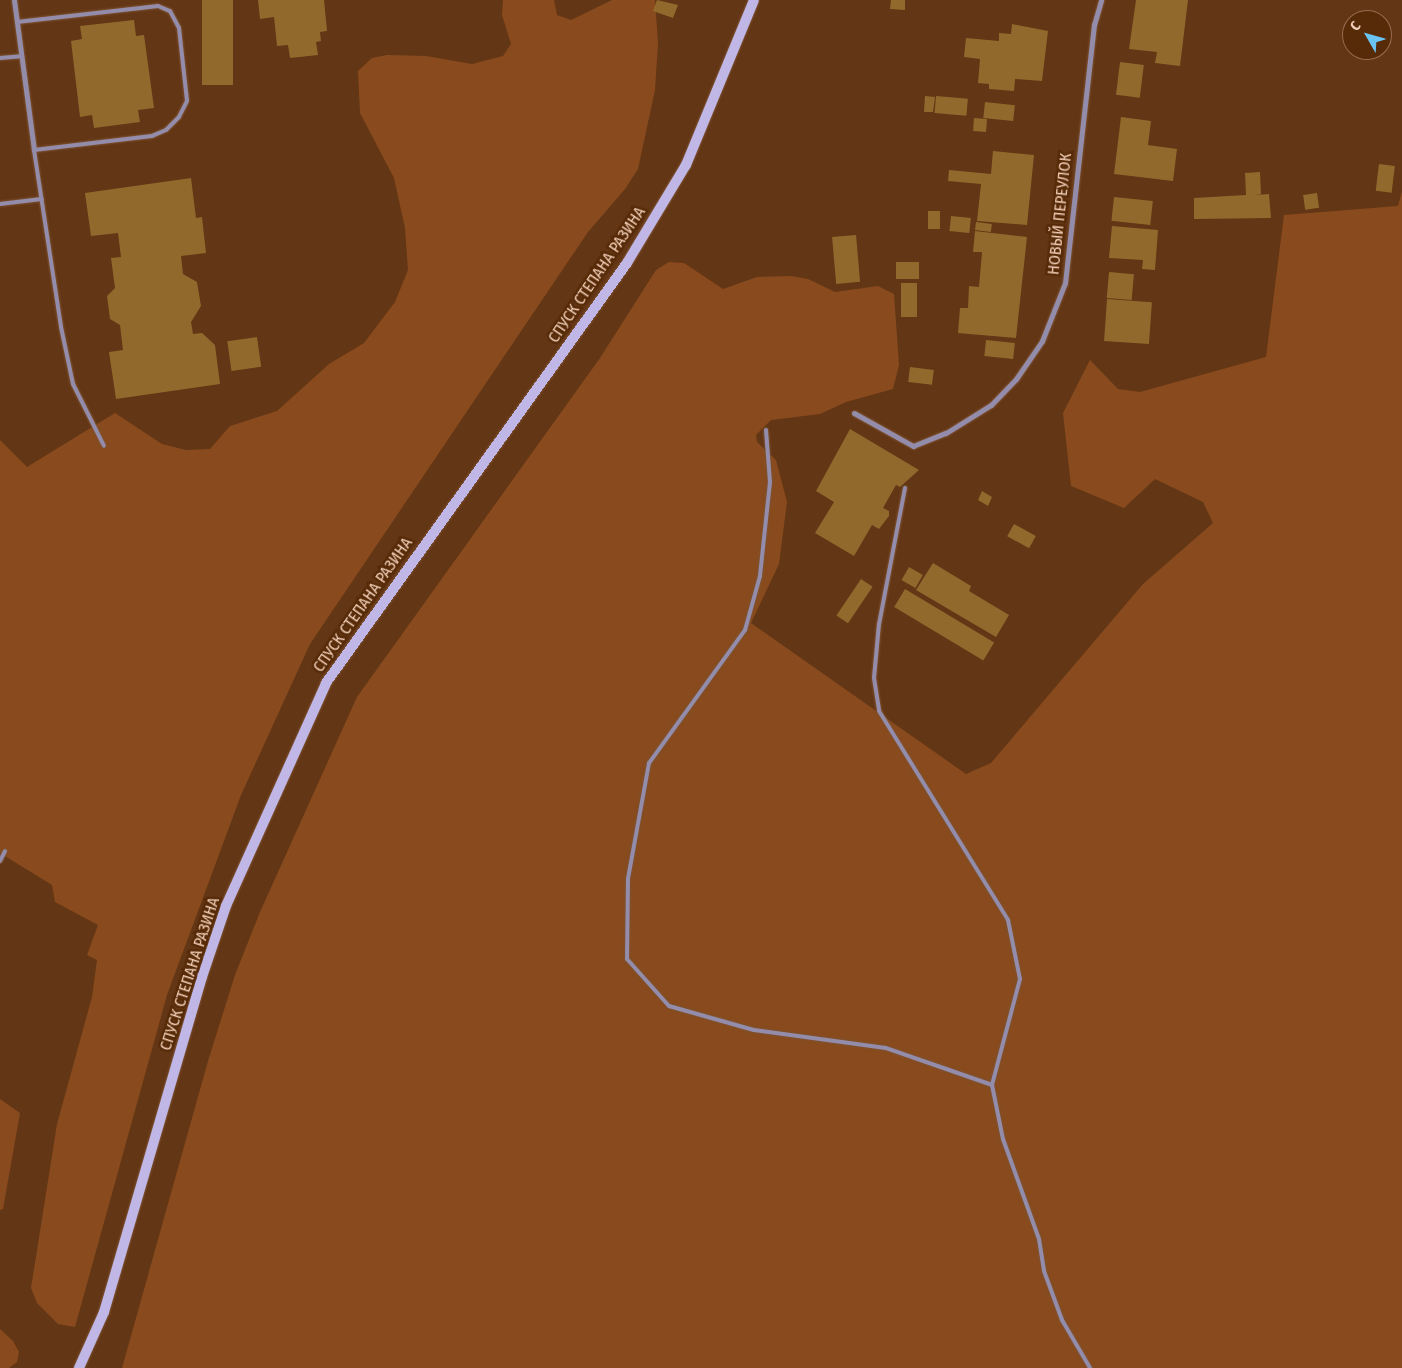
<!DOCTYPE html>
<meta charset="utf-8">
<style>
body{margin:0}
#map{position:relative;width:1402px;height:1368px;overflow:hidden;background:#633615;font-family:"Fira Sans Condensed",sans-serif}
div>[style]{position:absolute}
.green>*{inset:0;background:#894b1d}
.building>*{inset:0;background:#92692d;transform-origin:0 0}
.roads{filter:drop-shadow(0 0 1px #7d5233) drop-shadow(0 0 1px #7d5233)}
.service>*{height:4px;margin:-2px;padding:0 2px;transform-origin:2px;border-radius:2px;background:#938dab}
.minor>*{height:5px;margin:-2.5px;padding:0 2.5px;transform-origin:2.5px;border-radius:2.5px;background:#938dab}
.secondary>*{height:10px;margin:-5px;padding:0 5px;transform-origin:5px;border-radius:5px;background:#c0b7e6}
span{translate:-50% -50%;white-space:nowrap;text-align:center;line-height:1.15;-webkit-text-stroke:5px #572b08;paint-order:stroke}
.street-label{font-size:16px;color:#f2cfb9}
.north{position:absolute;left:1342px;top:10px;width:50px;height:50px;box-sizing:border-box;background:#572b08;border:1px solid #956d4f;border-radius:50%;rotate:308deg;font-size:14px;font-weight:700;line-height:20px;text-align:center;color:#f2cfb9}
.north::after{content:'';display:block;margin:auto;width:18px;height:22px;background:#6bc3f2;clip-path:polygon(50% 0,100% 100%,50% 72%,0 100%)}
</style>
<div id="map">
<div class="green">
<i style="clip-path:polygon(503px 0,554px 0,557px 15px,571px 20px,612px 0,655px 0,658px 43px,655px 90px,638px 169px,625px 189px,588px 232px,310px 644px,241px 795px,167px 995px,75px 1327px,58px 1324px,37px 1303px,31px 1288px,57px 1124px,92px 997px,97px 960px,87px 955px,98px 925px,55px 902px,52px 885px,0 853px,0 440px,27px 467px,115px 413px,162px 444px,186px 450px,210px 449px,230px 426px,277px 411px,329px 364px,364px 343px,395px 302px,408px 270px,405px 228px,394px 178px,360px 113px,358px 71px,372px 58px,387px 55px,426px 56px,472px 64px,503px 56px,511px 44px,502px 15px)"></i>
<i style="clip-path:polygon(1402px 191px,1402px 1368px,122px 1368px,208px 1061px,235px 975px,260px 912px,357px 697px,600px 358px,656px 270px,669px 262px,684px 263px,723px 289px,757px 277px,791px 276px,808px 279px,835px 292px,878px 286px,894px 294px,899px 365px,893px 389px,846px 402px,820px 414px,771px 420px,756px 435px,757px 442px,776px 460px,787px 502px,779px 564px,751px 623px,966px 774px,991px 763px,1143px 584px,1213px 523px,1203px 502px,1155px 479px,1124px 508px,1071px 486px,1063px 413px,1090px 360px,1118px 389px,1140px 392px,1266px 357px,1284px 215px,1398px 206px)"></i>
<i style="clip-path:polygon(0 1099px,20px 1113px,3px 1209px,0 1210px)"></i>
<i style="clip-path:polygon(0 1329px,13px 1341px,19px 1352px,17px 1362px,9px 1368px,0 1368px)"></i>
</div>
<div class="building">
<i style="left:202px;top:0;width:31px;height:85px"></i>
<i style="clip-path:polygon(258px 0,324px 0,327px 31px,320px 32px,321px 41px,316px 42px,318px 55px,290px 58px,288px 45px,277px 46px,274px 17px,260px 19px)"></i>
<i style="clip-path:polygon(657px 0,678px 5px,673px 18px,653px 11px)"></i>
<i style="clip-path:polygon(891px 0,905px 0,905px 10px,890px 9px)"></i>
<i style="clip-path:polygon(1136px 0,1188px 0,1180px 66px,1155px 63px,1157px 52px,1129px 49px)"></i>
<i style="clip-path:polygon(134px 20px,136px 36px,144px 35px,154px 108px,138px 110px,140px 122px,94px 128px,92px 115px,80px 117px,71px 41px,82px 39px,80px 26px)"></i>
<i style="clip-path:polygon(1012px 24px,1048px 31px,1042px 81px,1015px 79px,1014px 91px,989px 89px,989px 84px,978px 83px,980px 59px,964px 57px,966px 38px,999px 41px,999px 33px,1011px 34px)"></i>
<i style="left:1120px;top:62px;width:24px;height:33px;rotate:7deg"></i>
<i style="clip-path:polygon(925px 96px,935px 97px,933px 112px,924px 112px)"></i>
<i style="left:936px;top:96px;width:32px;height:17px;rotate:5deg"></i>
<i style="left:985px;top:102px;width:30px;height:16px;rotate:6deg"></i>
<i style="clip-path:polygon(1121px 117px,1151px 121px,1148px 145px,1177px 149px,1173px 181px,1114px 174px)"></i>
<i style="left:974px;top:118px;width:13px;height:13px;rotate:4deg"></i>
<i style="clip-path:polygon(993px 151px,1034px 155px,1027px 225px,977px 221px,981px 184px,948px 181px,949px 170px,991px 174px,990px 185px)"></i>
<i style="left:1379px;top:164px;width:16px;height:27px;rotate:7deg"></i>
<i style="clip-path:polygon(1260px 172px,1261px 194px,1255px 195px,1269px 194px,1271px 218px,1194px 219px,1194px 198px,1246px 195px,1245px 173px)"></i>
<i style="clip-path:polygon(191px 178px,196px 218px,202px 217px,206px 253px,181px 256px,183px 274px,197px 282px,201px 306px,191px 322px,193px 334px,202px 333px,215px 345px,220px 384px,116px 399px,109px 352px,123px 350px,120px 325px,110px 319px,107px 296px,115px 288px,111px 258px,121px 257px,118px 233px,91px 236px,85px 193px)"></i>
<i style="left:1317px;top:193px;width:15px;height:14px;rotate:82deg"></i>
<i style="left:1114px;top:197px;width:39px;height:24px;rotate:6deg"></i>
<i style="left:928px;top:211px;width:12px;height:18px"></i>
<i style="left:951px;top:216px;width:20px;height:15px;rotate:6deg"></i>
<i style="left:976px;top:222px;width:16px;height:8px;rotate:7deg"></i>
<i style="clip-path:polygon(1112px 226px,1158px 230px,1155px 270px,1142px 269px,1143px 260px,1109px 258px)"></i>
<i style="clip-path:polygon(975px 231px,1027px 237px,1016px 338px,958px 333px,960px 308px,968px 308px,969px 286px,979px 287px,982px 252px,973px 252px)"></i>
<i style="left:856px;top:235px;width:47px;height:24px;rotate:85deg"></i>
<i style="left:919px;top:262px;width:17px;height:23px;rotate:90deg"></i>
<i style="left:1109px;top:272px;width:25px;height:26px;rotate:5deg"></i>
<i style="left:901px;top:283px;width:16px;height:34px"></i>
<i style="left:1107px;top:299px;width:45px;height:42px;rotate:4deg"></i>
<i style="left:257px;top:337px;width:30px;height:30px;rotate:82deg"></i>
<i style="left:986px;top:340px;width:29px;height:16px;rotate:6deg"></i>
<i style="left:910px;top:367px;width:24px;height:15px;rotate:7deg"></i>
<i style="clip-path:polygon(850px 429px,919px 470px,900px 487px,896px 485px,883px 508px,889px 511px,889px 516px,879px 529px,872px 525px,854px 556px,815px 533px,834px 502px,816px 491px)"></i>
<i style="clip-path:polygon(982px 491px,992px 497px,988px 506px,978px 500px)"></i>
<i style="left:1014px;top:524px;width:25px;height:14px;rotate:29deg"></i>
<i style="clip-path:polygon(933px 563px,971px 586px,969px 591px,1009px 615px,996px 637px,916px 590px)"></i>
<i style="left:909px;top:567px;width:16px;height:15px;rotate:30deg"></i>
<i style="left:861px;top:579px;width:14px;height:44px;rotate:34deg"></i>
<i style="left:905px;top:589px;width:104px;height:21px;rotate:31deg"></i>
</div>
<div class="roads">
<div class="service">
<i style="left:17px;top:22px;width:142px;rotate:-6.5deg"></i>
<i style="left:158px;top:6px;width:13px;rotate:23deg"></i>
<i style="left:170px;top:11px;width:19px;rotate:62deg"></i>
<i style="left:179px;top:28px;width:73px;rotate:83.7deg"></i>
<i style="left:187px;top:101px;width:18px;rotate:117deg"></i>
<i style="left:179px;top:117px;width:18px;rotate:135deg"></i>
<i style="left:166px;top:130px;width:15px;rotate:157deg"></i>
<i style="left:152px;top:136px;width:119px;rotate:173.2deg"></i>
<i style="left:34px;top:150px;width:179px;rotate:81.3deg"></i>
<i style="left:61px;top:327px;width:58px;rotate:78.1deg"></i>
<i style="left:73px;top:384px;width:69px;rotate:63.4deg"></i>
<i style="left:0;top:58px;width:21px;rotate:-5deg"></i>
<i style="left:0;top:204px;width:42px;rotate:-6.8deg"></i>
<i style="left:766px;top:430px;width:52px;rotate:85.6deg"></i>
<i style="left:770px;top:482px;width:95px;rotate:96.1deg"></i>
<i style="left:760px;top:576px;width:56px;rotate:105.5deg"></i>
<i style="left:745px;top:630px;width:164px;rotate:125.8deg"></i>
<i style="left:649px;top:763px;width:118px;rotate:100.3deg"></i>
<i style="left:628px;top:879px;width:80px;rotate:90.7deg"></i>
<i style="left:627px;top:959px;width:63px;rotate:48.2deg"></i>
<i style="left:669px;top:1006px;width:88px;rotate:15.8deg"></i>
<i style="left:754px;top:1030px;width:133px;rotate:7.8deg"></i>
<i style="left:886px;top:1048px;width:112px;rotate:19.2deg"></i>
<i style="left:905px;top:488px;width:138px;rotate:100.8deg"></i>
<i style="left:879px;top:624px;width:54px;rotate:95.3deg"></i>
<i style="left:874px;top:678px;width:33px;rotate:81deg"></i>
<i style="left:879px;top:711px;width:246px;rotate:58.3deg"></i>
<i style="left:1008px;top:920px;width:60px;rotate:78.5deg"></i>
<i style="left:1020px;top:979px;width:110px;rotate:104.8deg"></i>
<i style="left:992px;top:1085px;width:55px;rotate:78.5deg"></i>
<i style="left:1003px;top:1139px;width:106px;rotate:70.2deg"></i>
<i style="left:1039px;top:1239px;width:32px;rotate:81deg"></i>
<i style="left:1044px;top:1271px;width:52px;rotate:69.8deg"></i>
<i style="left:1062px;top:1320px;width:56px;rotate:59.7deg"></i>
<i style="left:0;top:861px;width:11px;rotate:-63deg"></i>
</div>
<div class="minor">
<i style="left:14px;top:0;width:151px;rotate:82.4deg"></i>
<i style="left:854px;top:413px;width:68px;rotate:29.2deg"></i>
<i style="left:913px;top:446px;width:35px;rotate:-22deg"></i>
<i style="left:946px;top:433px;width:53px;rotate:-31.9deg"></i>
<i style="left:991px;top:405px;width:36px;rotate:-46deg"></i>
<i style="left:1016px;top:379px;width:46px;rotate:-55.6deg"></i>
<i style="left:1042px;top:341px;width:62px;rotate:-68.4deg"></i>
<i style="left:1065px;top:283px;width:260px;rotate:-83.6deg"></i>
<i style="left:1094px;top:25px;width:26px;rotate:-74deg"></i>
</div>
<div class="secondary">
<i style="left:79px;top:1368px;width:61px;rotate:-65.9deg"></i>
<i style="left:104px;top:1312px;width:349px;rotate:-73.7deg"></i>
<i style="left:202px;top:977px;width:75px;rotate:-71.3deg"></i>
<i style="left:226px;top:906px;width:244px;rotate:-65.8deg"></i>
<i style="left:326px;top:683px;width:517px;rotate:-54.37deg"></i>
<i style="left:627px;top:263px;width:114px;rotate:-59deg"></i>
<i style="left:686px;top:165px;width:178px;rotate:-67.6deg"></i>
</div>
</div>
<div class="street-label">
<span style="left:1060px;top:214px;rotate:-84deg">НОВЫЙ ПЕРЕУЛОК</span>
<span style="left:597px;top:275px;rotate:-56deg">СПУСК СТЕПАНА РАЗИНА</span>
<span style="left:363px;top:605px;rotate:-55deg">СПУСК СТЕПАНА РАЗИНА</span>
<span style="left:190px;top:974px;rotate:-72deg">СПУСК СТЕПАНА РАЗИНА</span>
</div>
<div class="north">С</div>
</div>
